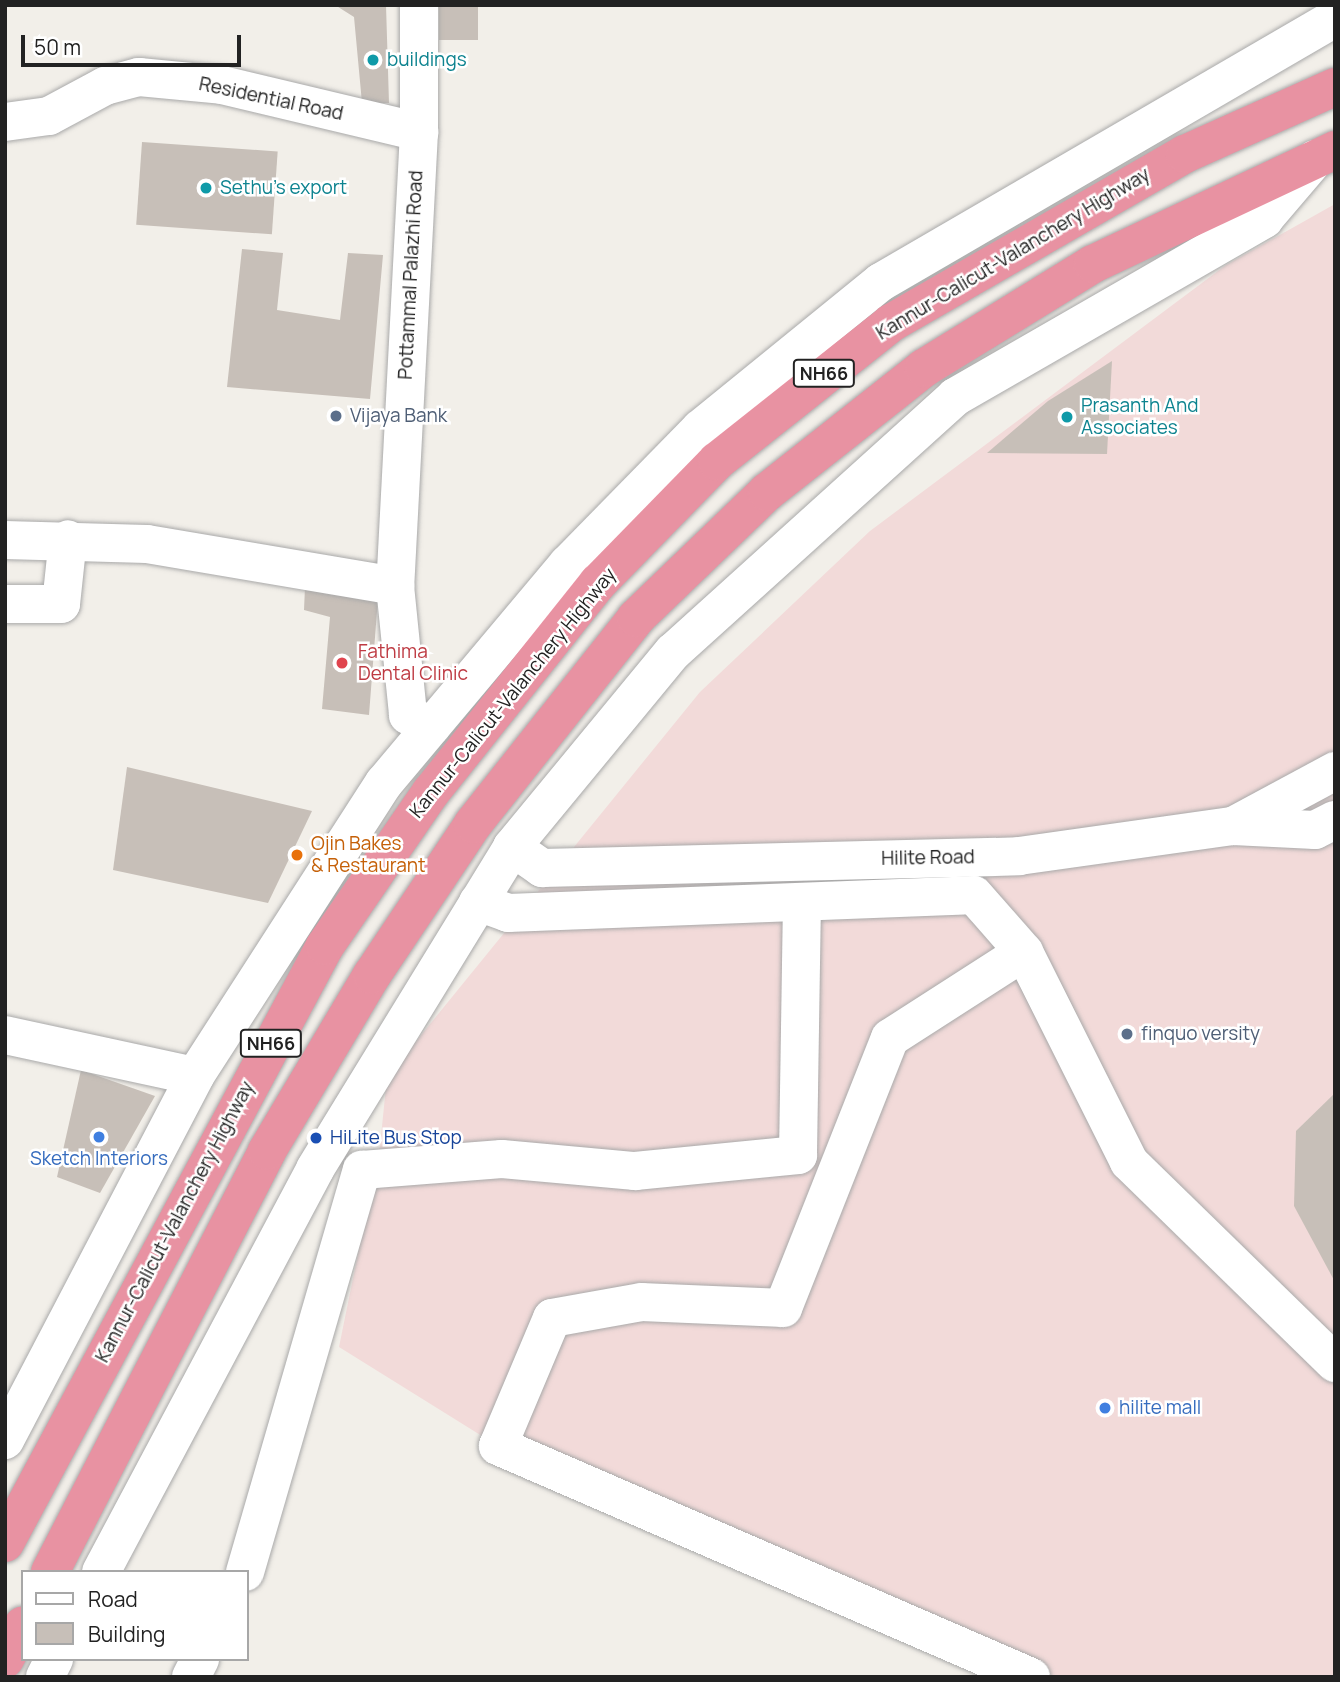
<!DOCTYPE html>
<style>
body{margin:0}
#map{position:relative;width:1340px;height:1682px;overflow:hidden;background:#f2efe9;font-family:Manrope,sans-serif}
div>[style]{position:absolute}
.commercial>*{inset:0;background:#f2dad9}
.building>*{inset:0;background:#c7bfb8;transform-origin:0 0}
.roads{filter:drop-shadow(0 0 2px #a9a9a9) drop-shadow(0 0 2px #a9a9a9)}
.minor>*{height:38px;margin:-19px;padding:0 19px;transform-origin:19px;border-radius:19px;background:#fff}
.highway>*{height:38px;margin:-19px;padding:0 19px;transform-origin:19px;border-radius:19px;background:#e892a2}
.dots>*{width:19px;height:19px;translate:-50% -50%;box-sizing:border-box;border:4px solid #fff;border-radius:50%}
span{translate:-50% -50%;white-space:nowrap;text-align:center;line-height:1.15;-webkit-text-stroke:5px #fff;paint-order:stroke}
.shield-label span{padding:2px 5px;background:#fff;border:2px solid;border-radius:5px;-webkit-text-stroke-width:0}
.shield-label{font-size:18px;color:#222;font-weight:700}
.culture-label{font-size:19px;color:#0d838f}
.left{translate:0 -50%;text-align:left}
.street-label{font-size:19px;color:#222}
.service-label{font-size:19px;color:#4e5e75}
.health-label{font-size:19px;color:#be3a42}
.food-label{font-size:19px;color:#c56008}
.transit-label{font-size:19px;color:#164399}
.shop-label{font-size:19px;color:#366cbe}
.frame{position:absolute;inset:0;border:7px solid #222;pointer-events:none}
.legend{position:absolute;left:21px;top:1570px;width:228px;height:91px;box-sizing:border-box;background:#fff;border:2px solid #a7a7a7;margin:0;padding:9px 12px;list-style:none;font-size:21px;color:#222}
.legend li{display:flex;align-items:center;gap:14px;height:35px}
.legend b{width:35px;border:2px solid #a7a7a7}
.scale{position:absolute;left:21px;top:35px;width:220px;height:32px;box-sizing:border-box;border:4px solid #222;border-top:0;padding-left:9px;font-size:21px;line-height:24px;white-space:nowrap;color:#222;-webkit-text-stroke:5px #fff;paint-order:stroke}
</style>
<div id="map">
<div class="commercial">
<i style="clip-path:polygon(1335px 204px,1335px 1677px,1031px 1677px,498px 1446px,339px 1347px,380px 1146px,387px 1077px,700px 692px,870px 531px,1226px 265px)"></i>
</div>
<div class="building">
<i style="clip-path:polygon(335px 5px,386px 5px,389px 103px,362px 103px,354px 17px)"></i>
<i style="left:439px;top:5px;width:39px;height:35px"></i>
<i style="left:142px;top:142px;width:136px;height:83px;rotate:4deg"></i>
<i style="clip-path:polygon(242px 249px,283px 253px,277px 310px,340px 320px,348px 253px,383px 255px,370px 399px,227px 387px)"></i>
<i style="clip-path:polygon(1112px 361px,1107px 454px,987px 453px,1048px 401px)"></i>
<i style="clip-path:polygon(305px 587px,378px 598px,369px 715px,322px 709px,330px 617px,304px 610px)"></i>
<i style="clip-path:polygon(127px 767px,312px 811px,268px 903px,113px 870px)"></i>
<i style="clip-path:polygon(81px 1070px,155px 1096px,100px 1193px,57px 1177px)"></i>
<i style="clip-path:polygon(1335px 1093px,1335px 1282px,1294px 1206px,1296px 1131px)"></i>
</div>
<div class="roads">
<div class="minor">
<i style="left:419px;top:5px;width:127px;rotate:90deg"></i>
<i style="left:419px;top:132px;width:455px;rotate:93deg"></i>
<i style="left:395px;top:586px;width:130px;rotate:84.2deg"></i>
<i style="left:408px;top:715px;width:26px;rotate:25deg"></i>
<i style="left:5px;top:122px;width:44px;rotate:-7.8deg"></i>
<i style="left:49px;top:116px;width:64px;rotate:-28.2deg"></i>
<i style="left:105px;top:86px;width:35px;rotate:-15deg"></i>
<i style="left:139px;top:77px;width:83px;rotate:5.5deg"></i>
<i style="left:222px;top:85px;width:203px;rotate:13.4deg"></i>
<i style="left:5px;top:540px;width:142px;rotate:1.6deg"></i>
<i style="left:147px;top:544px;width:252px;rotate:9.6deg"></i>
<i style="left:5px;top:604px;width:56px"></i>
<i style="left:61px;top:604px;width:65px;rotate:-83.9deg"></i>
<i style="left:1233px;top:826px;width:82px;rotate:2.8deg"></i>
<i style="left:1315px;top:830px;width:22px;rotate:-27deg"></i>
<i style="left:512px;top:847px;width:37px;rotate:35deg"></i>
<i style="left:542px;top:868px;width:477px;rotate:-1.4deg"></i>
<i style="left:1019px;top:856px;width:216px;rotate:-8deg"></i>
<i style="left:1233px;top:826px;width:116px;rotate:-28.3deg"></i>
<i style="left:478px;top:902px;width:32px;rotate:20deg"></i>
<i style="left:508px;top:913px;width:466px;rotate:-2.2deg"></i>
<i style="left:974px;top:895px;width:76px;rotate:48.7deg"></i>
<i style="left:5px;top:1035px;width:194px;rotate:12.2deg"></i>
<i style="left:5px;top:1440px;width:411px;rotate:-62.4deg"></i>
<i style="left:195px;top:1076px;width:349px;rotate:-57.2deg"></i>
<i style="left:384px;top:783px;width:286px;rotate:-50deg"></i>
<i style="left:568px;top:564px;width:189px;rotate:-45.6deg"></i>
<i style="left:700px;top:429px;width:233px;rotate:-39.1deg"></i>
<i style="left:881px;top:282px;width:525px;rotate:-30.18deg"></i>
<i style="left:101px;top:1572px;width:456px;rotate:-62deg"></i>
<i style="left:315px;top:1169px;width:377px;rotate:-58.5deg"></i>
<i style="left:512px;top:847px;width:253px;rotate:-50.5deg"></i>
<i style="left:673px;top:652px;width:380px;rotate:-42.1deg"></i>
<i style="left:955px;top:397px;width:357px;rotate:-29.9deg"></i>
<i style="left:1264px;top:219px;width:79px;rotate:-49.6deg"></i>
<i style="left:245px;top:1572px;width:419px;rotate:-73.8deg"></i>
<i style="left:362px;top:1170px;width:140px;rotate:-4.5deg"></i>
<i style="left:502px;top:1159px;width:134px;rotate:5.2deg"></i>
<i style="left:635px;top:1171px;width:164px;rotate:-5.6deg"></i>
<i style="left:798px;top:1155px;width:249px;rotate:-89.1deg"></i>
<i style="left:45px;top:1677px;width:20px;rotate:-63deg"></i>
<i style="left:191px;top:1677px;width:20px;rotate:-63deg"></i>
<i style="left:1031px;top:1677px;width:581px;rotate:-156.57deg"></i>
<i style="left:498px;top:1446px;width:139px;rotate:-67.1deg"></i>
<i style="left:552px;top:1318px;width:91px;rotate:-10.1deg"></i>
<i style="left:642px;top:1302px;width:141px;rotate:2.4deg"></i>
<i style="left:783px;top:1308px;width:290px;rotate:-68.4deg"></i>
<i style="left:890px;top:1038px;width:159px;rotate:-32.7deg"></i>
<i style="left:1024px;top:952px;width:235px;rotate:63.4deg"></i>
<i style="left:1129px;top:1162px;width:288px;rotate:44.3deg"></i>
</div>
<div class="highway">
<i style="left:5px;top:1543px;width:677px;rotate:-61.81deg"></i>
<i style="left:325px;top:946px;width:187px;rotate:-55.5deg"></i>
<i style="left:431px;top:792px;width:268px;rotate:-51.4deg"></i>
<i style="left:598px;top:583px;width:170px;rotate:-45.7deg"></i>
<i style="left:717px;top:461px;width:222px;rotate:-38.4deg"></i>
<i style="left:891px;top:323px;width:339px;rotate:-29.9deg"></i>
<i style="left:1185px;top:154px;width:164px;rotate:-24.1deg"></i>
<i style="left:50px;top:1572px;width:474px;rotate:-62.7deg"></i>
<i style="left:267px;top:1151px;width:205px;rotate:-59.2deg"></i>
<i style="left:372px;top:975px;width:182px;rotate:-56.2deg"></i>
<i style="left:473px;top:824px;width:263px;rotate:-51.6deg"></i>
<i style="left:636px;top:618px;width:182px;rotate:-43.9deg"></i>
<i style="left:767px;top:492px;width:200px;rotate:-38.3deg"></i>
<i style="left:924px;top:368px;width:198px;rotate:-31.6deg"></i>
<i style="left:1093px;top:264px;width:268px;rotate:-25.2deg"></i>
<i style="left:5px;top:1659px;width:38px;rotate:-62deg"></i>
</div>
</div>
<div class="dots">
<i style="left:373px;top:60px;background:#0f9aa8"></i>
<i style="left:206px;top:188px;background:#0f9aa8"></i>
<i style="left:336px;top:416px;background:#5c6f8a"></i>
<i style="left:1067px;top:417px;background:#0f9aa8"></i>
<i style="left:342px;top:663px;background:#e0444e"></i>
<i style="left:297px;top:855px;background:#e8710a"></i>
<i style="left:1127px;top:1034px;background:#5c6f8a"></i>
<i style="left:99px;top:1137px;background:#3f7fe0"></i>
<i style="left:316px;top:1138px;background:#1a4fb4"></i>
<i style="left:1105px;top:1408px;background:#3f7fe0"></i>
</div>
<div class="shield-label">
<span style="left:824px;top:373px">NH66</span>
<span style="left:271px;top:1043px">NH66</span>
</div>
<div class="culture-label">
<span class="left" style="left:387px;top:60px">buildings</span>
<span class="left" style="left:220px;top:188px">Sethu's export</span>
<span class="left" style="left:1081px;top:417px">Prasanth And<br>Associates</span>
</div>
<div class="street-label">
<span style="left:271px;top:99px;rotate:12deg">Residential Road</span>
<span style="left:1013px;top:254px;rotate:-31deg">Kannur-Calicut-Valanchery Highway</span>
<span style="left:411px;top:275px;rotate:-87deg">Pottammal Palazhi Road</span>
<span style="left:513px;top:693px;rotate:-51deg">Kannur-Calicut-Valanchery Highway</span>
<span style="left:928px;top:858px;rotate:-1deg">Hilite Road</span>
<span style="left:175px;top:1222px;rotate:-62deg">Kannur-Calicut-Valanchery Highway</span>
</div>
<div class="service-label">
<span class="left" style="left:350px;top:416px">Vijaya Bank</span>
<span class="left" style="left:1141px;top:1034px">finquo versity</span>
</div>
<div class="health-label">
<span class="left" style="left:358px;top:663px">Fathima<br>Dental Clinic</span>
</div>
<div class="food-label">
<span class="left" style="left:311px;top:855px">Ojin Bakes<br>&amp; Restaurant</span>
</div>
<div class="transit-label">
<span class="left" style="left:330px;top:1138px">HiLite Bus Stop</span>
</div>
<div class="shop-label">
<span style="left:99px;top:1159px">Sketch Interiors</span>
<span class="left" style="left:1119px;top:1408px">hilite mall</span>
</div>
<div class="frame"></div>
<ul class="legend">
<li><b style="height:9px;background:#fff"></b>Road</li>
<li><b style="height:19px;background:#c7bfb8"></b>Building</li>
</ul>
<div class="scale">50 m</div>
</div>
